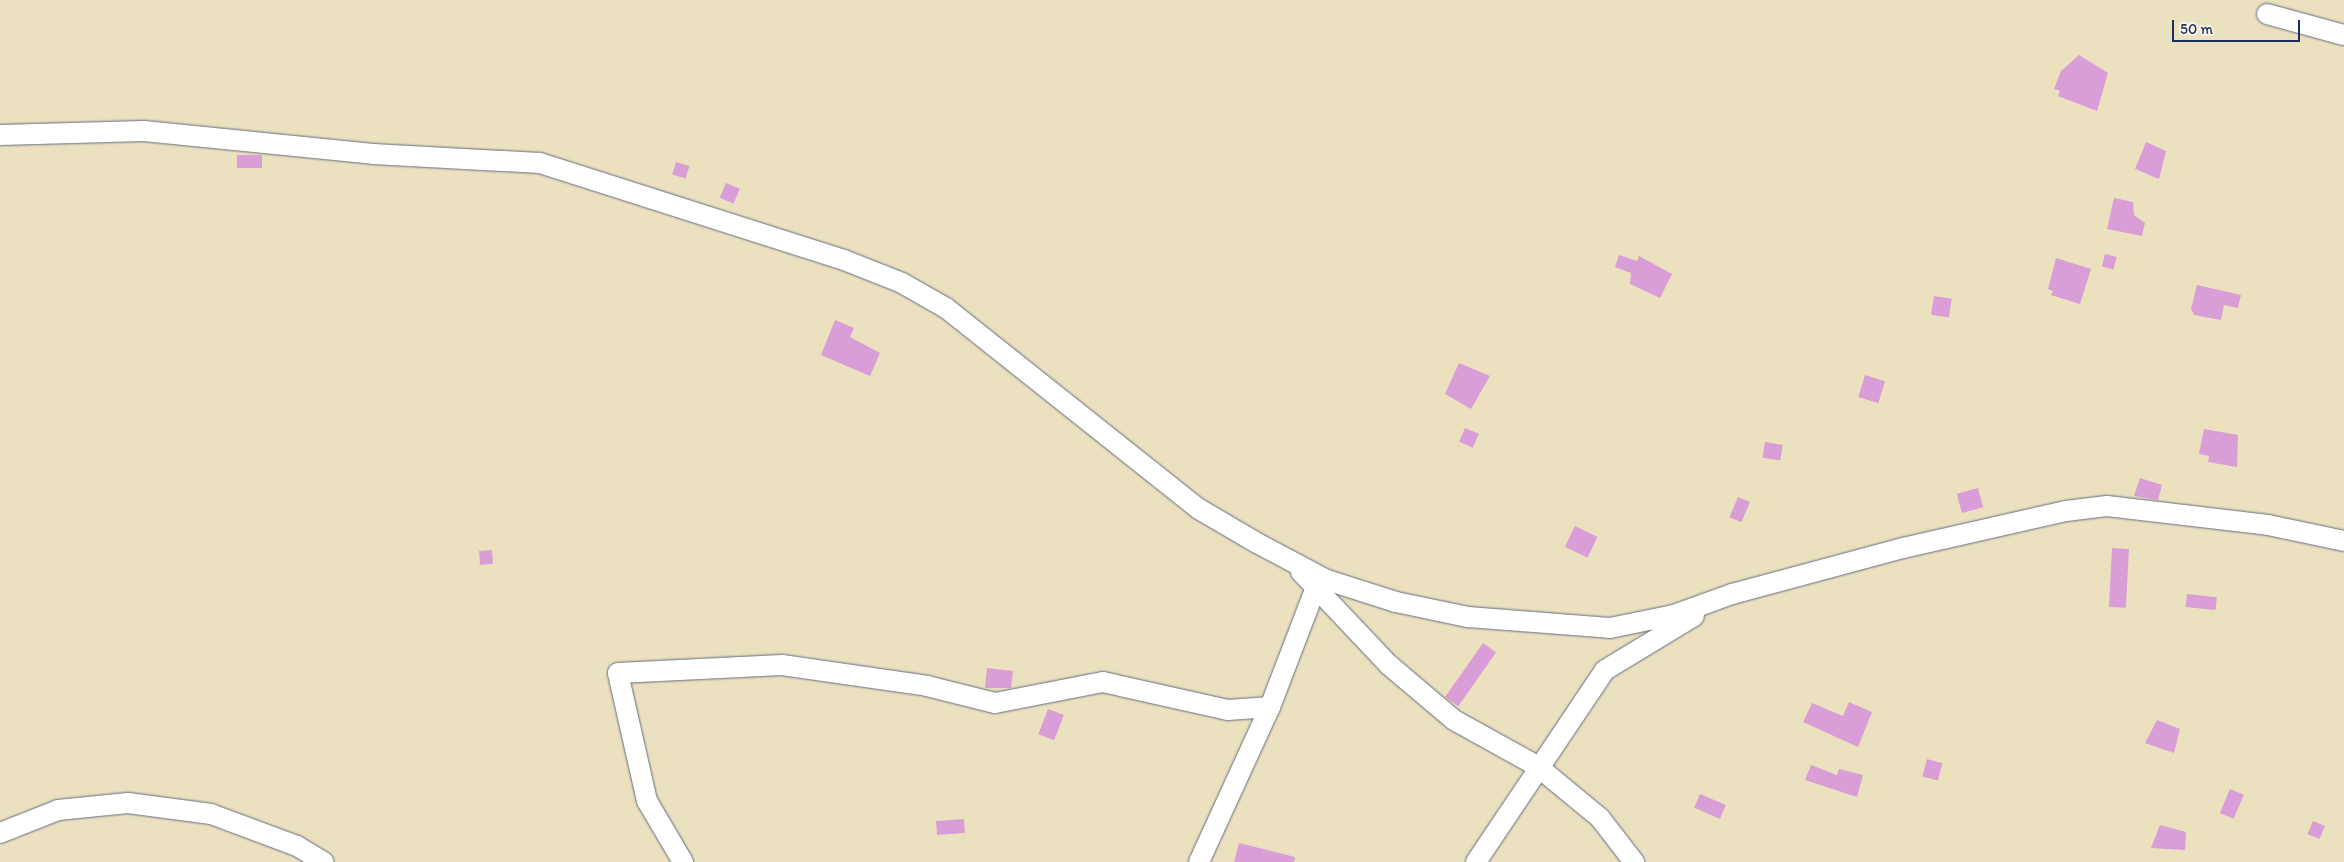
<!DOCTYPE html>
<style>
body{margin:0}
#map{position:relative;width:2344px;height:862px;overflow:hidden;background:#ece1bf;font-family:Itim,sans-serif}
div>[style]{position:absolute}
.building>*{inset:0;background:#d99dd7;transform-origin:0 0}
.roads{filter:drop-shadow(0 0 1px #646d80) drop-shadow(0 0 1px #646d80)}
.street>*{height:20px;margin:-10px;padding:0 10px;transform-origin:10px;border-radius:10px;background:#fff}
span{translate:-50% -50%;white-space:nowrap;text-align:center;line-height:1.15;-webkit-text-stroke:4px #fcf5e5;paint-order:stroke}
.scale{position:absolute;left:2172px;top:20px;width:128px;height:22px;box-sizing:border-box;border:2px solid #1b2f5e;border-top:0;padding-left:6px;font-size:15px;line-height:18px;white-space:nowrap;color:#1b2f5e;-webkit-text-stroke:4px #fcf5e5;paint-order:stroke}
</style>
<div id="map">
<div class="building">
<i style="clip-path:polygon(2079px 55px,2108px 73px,2097px 111px,2058px 96px,2060px 91px,2054px 89px,2061px 71px)"></i>
<i style="clip-path:polygon(2146px 142px,2166px 151px,2159px 179px,2135px 169px)"></i>
<i style="left:237px;top:155px;width:25px;height:13px"></i>
<i style="left:676px;top:162px;width:14px;height:13px;rotate:17deg"></i>
<i style="left:726px;top:183px;width:15px;height:16px;rotate:23deg"></i>
<i style="clip-path:polygon(2114px 198px,2133px 202px,2134px 215px,2145px 223px,2142px 236px,2107px 229px)"></i>
<i style="left:2105px;top:254px;width:12px;height:13px;rotate:14deg"></i>
<i style="clip-path:polygon(1619px 255px,1637px 261px,1639px 256px,1672px 274px,1660px 298px,1630px 284px,1631px 273px,1615px 267px)"></i>
<i style="clip-path:polygon(2056px 258px,2091px 269px,2080px 304px,2051px 295px,2053px 291px,2048px 289px)"></i>
<i style="clip-path:polygon(2197px 285px,2241px 295px,2238px 308px,2224px 305px,2221px 320px,2194px 315px,2191px 309px)"></i>
<i style="left:1934px;top:296px;width:18px;height:19px;rotate:9deg"></i>
<i style="clip-path:polygon(835px 320px,854px 328px,850px 337px,880px 353px,870px 376px,821px 355px)"></i>
<i style="clip-path:polygon(1459px 363px,1490px 376px,1471px 409px,1445px 394px)"></i>
<i style="left:1865px;top:375px;width:21px;height:23px;rotate:17deg"></i>
<i style="left:1465px;top:428px;width:15px;height:15px;rotate:23deg"></i>
<i style="clip-path:polygon(2204px 429px,2238px 435px,2237px 467px,2208px 462px,2209px 456px,2199px 454px)"></i>
<i style="left:1765px;top:442px;width:18px;height:16px;rotate:9deg"></i>
<i style="clip-path:polygon(2140px 478px,2162px 485px,2158px 500px,2134px 496px)"></i>
<i style="left:1978px;top:488px;width:20px;height:22px;rotate:75deg"></i>
<i style="left:1738px;top:497px;width:13px;height:22px;rotate:23deg"></i>
<i style="left:1575px;top:526px;width:25px;height:23px;rotate:26deg"></i>
<i style="left:2112px;top:548px;width:17px;height:59px;rotate:3deg"></i>
<i style="left:492px;top:550px;width:14px;height:13px;rotate:86deg"></i>
<i style="left:2187px;top:594px;width:30px;height:13px;rotate:6deg"></i>
<i style="left:1483px;top:643px;width:16px;height:66px;rotate:35deg"></i>
<i style="clip-path:polygon(987px 668px,1013px 671px,1011px 688px,985px 688px)"></i>
<i style="clip-path:polygon(1849px 702px,1872px 712px,1858px 747px,1803px 722px,1812px 703px,1843px 716px)"></i>
<i style="left:1048px;top:709px;width:17px;height:27px;rotate:21deg"></i>
<i style="clip-path:polygon(2157px 720px,2180px 729px,2174px 753px,2145px 743px)"></i>
<i style="left:1927px;top:759px;width:16px;height:18px;rotate:15deg"></i>
<i style="clip-path:polygon(1811px 765px,1837px 775px,1839px 769px,1863px 775px,1857px 797px,1805px 780px)"></i>
<i style="left:2230px;top:789px;width:15px;height:26px;rotate:23deg"></i>
<i style="left:1700px;top:794px;width:28px;height:15px;rotate:23deg"></i>
<i style="left:964px;top:819px;width:14px;height:28px;rotate:86deg"></i>
<i style="left:2313px;top:821px;width:13px;height:14px;rotate:23deg"></i>
<i style="clip-path:polygon(2160px 825px,2186px 832px,2185px 850px,2151px 848px)"></i>
<i style="clip-path:polygon(1239px 843px,1295px 857px,1294px 862px,1234px 862px)"></i>
</div>
<div class="roads">
<div class="street">
<i style="left:2267px;top:14px;width:80px;rotate:15.3deg"></i>
<i style="left:0;top:135px;width:144px;rotate:-1.6deg"></i>
<i style="left:144px;top:131px;width:230px;rotate:5.7deg"></i>
<i style="left:373px;top:154px;width:167px;rotate:3.1deg"></i>
<i style="left:540px;top:163px;width:319px;rotate:17.7deg"></i>
<i style="left:844px;top:260px;width:62px;rotate:21.6deg"></i>
<i style="left:902px;top:283px;width:51px;rotate:29.6deg"></i>
<i style="left:946px;top:308px;width:323px;rotate:38.5deg"></i>
<i style="left:1199px;top:509px;width:67px;rotate:30.4deg"></i>
<i style="left:1257px;top:543px;width:79px;rotate:27.9deg"></i>
<i style="left:1327px;top:580px;width:72px;rotate:17.7deg"></i>
<i style="left:1396px;top:602px;width:74px;rotate:11.8deg"></i>
<i style="left:1468px;top:617px;width:142px;rotate:4.4deg"></i>
<i style="left:1610px;top:628px;width:65px;rotate:-11.5deg"></i>
<i style="left:1674px;top:615px;width:62px;rotate:-19.9deg"></i>
<i style="left:1732px;top:594px;width:177px;rotate:-15.1deg"></i>
<i style="left:1903px;top:548px;width:167px;rotate:-12.8deg"></i>
<i style="left:2066px;top:511px;width:41px;rotate:-7deg"></i>
<i style="left:2107px;top:506px;width:162px;rotate:6.7deg"></i>
<i style="left:2268px;top:525px;width:78px;rotate:11.9deg"></i>
<i style="left:1301px;top:572px;width:128px;rotate:46.6deg"></i>
<i style="left:1389px;top:665px;width:85px;rotate:40.2deg"></i>
<i style="left:1454px;top:720px;width:95px;rotate:29deg"></i>
<i style="left:1537px;top:766px;width:82px;rotate:39.5deg"></i>
<i style="left:1600px;top:818px;width:56px;rotate:52.3deg"></i>
<i style="left:0;top:833px;width:62px;rotate:-21.6deg"></i>
<i style="left:58px;top:810px;width:70px;rotate:-5.7deg"></i>
<i style="left:128px;top:803px;width:84px;rotate:7.5deg"></i>
<i style="left:211px;top:814px;width:92px;rotate:20.4deg"></i>
<i style="left:297px;top:846px;width:31px;rotate:31deg"></i>
<i style="left:683px;top:862px;width:71px;rotate:-120.5deg"></i>
<i style="left:647px;top:801px;width:131px;rotate:-102.8deg"></i>
<i style="left:618px;top:673px;width:164px;rotate:-2.8deg"></i>
<i style="left:782px;top:665px;width:147px;rotate:8.2deg"></i>
<i style="left:927px;top:686px;width:70px;rotate:14deg"></i>
<i style="left:995px;top:703px;width:110px;rotate:-11deg"></i>
<i style="left:1103px;top:682px;width:128px;rotate:12.6deg"></i>
<i style="left:1228px;top:710px;width:42px;rotate:-4.1deg"></i>
<i style="left:1199px;top:862px;width:170px;rotate:-65.4deg"></i>
<i style="left:1270px;top:707px;width:129px;rotate:-69deg"></i>
<i style="left:1476px;top:862px;width:231px;rotate:-56.1deg"></i>
<i style="left:1605px;top:670px;width:104px;rotate:-31.2deg"></i>
</div>
</div>
<div class="scale">50 m</div>
</div>
